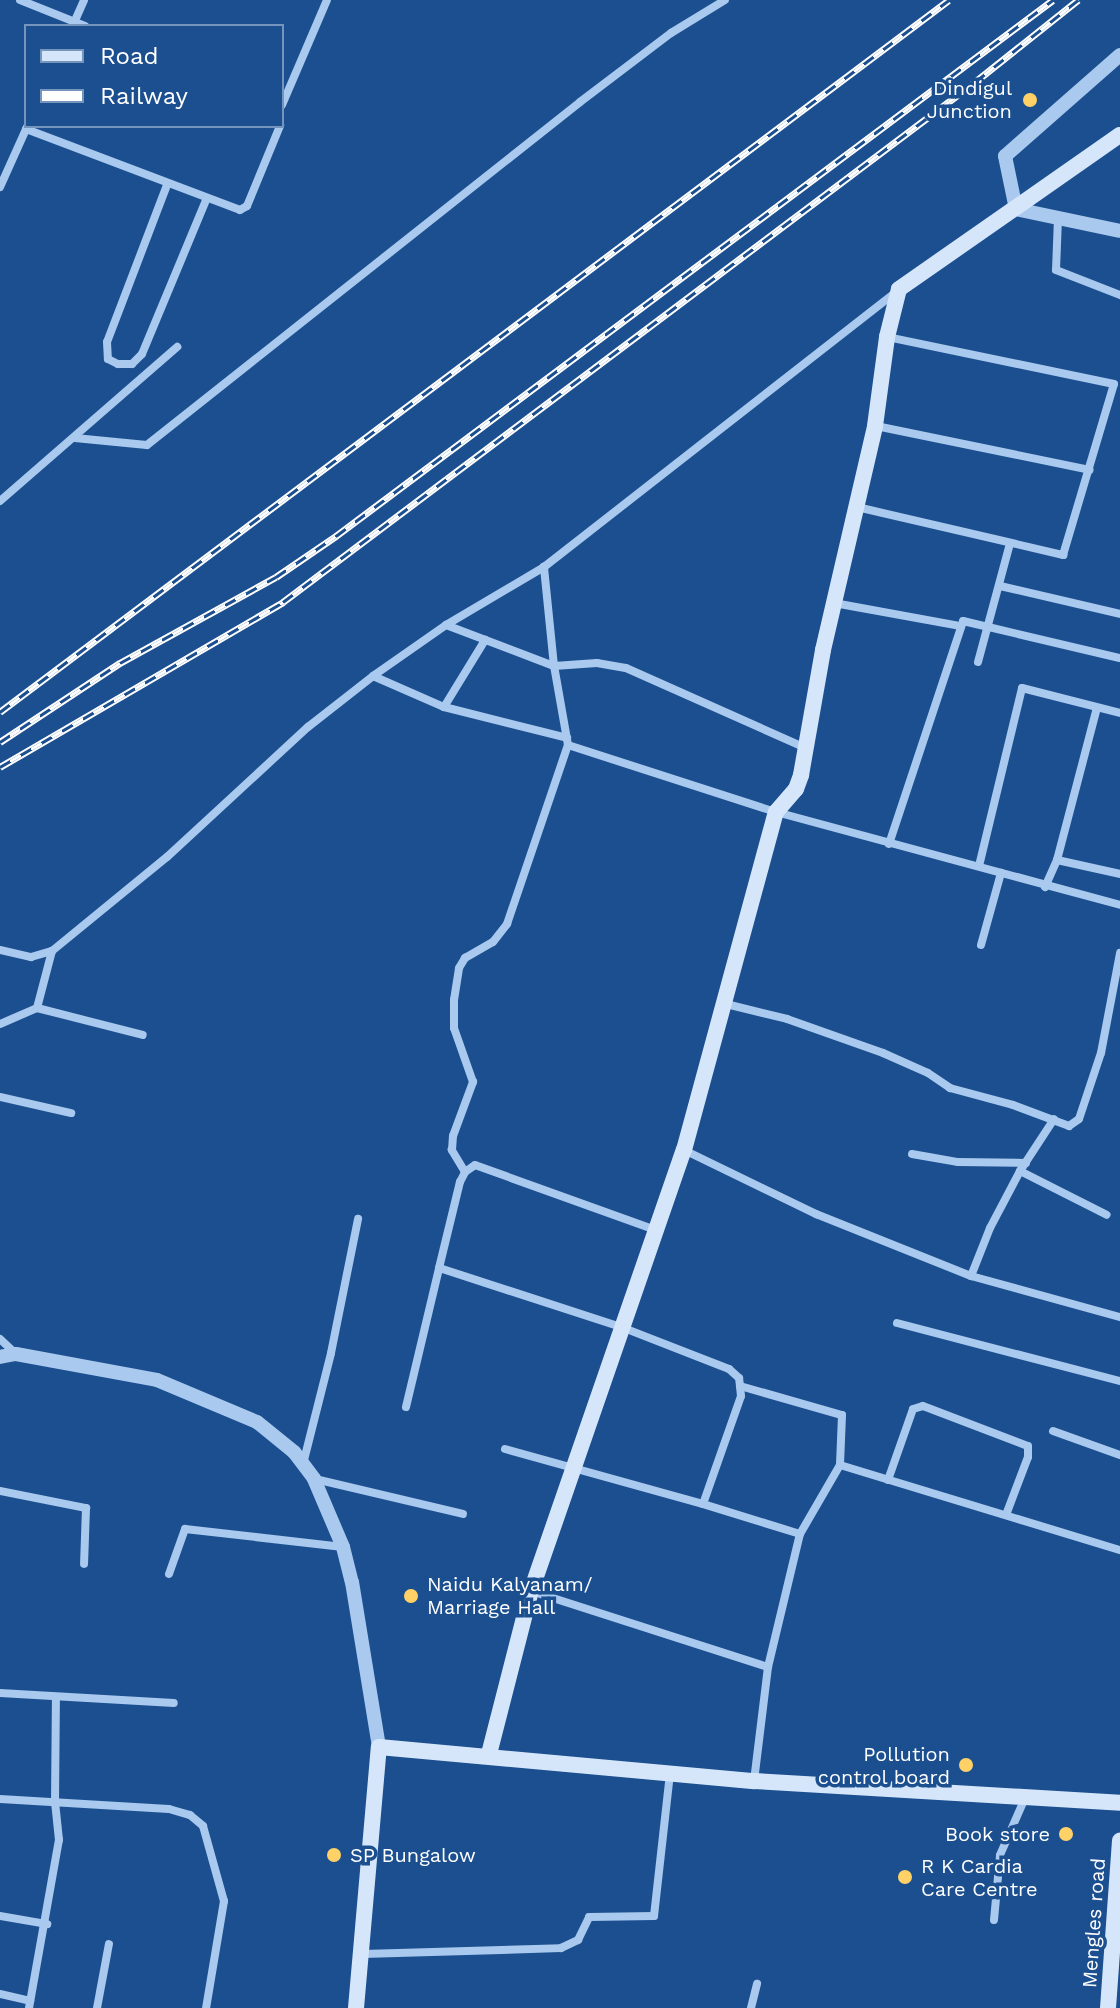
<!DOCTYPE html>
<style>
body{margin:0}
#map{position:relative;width:1120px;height:2008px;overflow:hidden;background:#1b4f8f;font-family:"Work Sans",sans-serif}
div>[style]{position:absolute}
.minor>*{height:8px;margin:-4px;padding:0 4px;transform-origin:4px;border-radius:4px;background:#a9c9ee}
.tertiary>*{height:14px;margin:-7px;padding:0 7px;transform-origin:7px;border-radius:7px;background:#a9c9ee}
.secondary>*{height:16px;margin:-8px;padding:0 8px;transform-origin:8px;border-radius:8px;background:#d6e6fa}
.rail>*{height:7px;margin-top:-3.5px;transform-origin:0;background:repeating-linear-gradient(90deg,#1b4f8f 0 12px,#fff 0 24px);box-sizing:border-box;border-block:2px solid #fff}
.dots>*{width:22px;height:22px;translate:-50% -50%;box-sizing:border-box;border:4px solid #1b4f8f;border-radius:50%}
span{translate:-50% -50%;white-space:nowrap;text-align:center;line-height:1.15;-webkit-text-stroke:7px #1b4f8f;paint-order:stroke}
.poi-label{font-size:20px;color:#fff}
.right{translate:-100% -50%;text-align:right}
.left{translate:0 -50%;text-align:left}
.street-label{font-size:20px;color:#fff}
.legend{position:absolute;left:24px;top:24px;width:260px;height:104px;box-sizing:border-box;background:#1b4f8f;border:2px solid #7695bc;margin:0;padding:10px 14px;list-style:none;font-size:24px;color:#fff}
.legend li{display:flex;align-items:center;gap:16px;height:40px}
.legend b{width:40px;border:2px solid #7695bc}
</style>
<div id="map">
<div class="minor">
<i style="left:20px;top:0;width:70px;rotate:21.8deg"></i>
<i style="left:73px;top:25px;width:27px;rotate:-66deg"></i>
<i style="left:282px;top:105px;width:114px;rotate:-66.8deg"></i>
<i style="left:26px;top:129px;width:229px;rotate:20.7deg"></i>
<i style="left:240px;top:210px;width:8px;rotate:-30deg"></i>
<i style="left:247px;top:206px;width:87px;rotate:-67.6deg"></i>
<i style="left:167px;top:185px;width:168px;rotate:110.9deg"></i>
<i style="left:107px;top:342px;width:17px;rotate:87deg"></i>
<i style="left:108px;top:359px;width:11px;rotate:27deg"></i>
<i style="left:118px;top:364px;width:14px"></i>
<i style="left:132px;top:364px;width:14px;rotate:-45deg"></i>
<i style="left:142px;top:354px;width:167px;rotate:-67.4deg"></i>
<i style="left:0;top:187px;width:66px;rotate:-65.8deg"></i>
<i style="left:1058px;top:218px;width:52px;rotate:92.2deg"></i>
<i style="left:1056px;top:270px;width:69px;rotate:21.3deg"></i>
<i style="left:876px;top:426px;width:218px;rotate:11.6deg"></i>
<i style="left:75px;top:438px;width:72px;rotate:5.6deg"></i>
<i style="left:147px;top:445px;width:552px;rotate:-38.38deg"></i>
<i style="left:580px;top:102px;width:114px;rotate:-37.2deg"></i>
<i style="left:671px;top:33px;width:63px;rotate:-31.4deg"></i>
<i style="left:0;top:501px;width:235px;rotate:-41deg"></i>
<i style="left:857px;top:507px;width:212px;rotate:13.1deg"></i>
<i style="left:1063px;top:555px;width:178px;rotate:-73.4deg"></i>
<i style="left:1114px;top:384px;width:232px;rotate:-168.3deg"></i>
<i style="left:1000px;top:586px;width:123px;rotate:13.1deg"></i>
<i style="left:834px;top:603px;width:129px;rotate:10.3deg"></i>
<i style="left:446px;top:625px;width:116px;rotate:20.8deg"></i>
<i style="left:554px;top:666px;width:43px;rotate:-4deg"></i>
<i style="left:597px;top:663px;width:29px;rotate:10deg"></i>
<i style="left:626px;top:668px;width:197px;rotate:24deg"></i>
<i style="left:978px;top:662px;width:123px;rotate:-74.9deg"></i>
<i style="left:373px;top:676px;width:77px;rotate:23.6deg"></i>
<i style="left:444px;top:707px;width:127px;rotate:14.1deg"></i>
<i style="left:444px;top:707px;width:79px;rotate:-58.5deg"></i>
<i style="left:568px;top:745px;width:219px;rotate:17.9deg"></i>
<i style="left:776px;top:812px;width:356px;rotate:15.1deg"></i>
<i style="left:889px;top:844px;width:235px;rotate:-71.6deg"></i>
<i style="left:963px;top:621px;width:161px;rotate:13.3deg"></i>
<i style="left:1057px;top:860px;width:65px;rotate:12.5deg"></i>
<i style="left:979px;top:866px;width:183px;rotate:-76.4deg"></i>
<i style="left:1022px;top:688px;width:101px;rotate:14.3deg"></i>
<i style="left:1045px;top:887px;width:30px;rotate:-66deg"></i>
<i style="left:1057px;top:860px;width:157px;rotate:-75.3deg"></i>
<i style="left:981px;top:945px;width:75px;rotate:-74.5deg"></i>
<i style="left:0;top:950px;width:32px;rotate:13deg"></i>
<i style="left:31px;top:957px;width:22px;rotate:-16deg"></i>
<i style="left:52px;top:951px;width:149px;rotate:-39.3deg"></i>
<i style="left:167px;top:857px;width:192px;rotate:-42.7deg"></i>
<i style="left:308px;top:727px;width:83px;rotate:-38.1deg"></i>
<i style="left:373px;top:676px;width:89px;rotate:-34.9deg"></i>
<i style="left:446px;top:625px;width:114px;rotate:-30.6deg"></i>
<i style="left:544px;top:567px;width:447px;rotate:-38deg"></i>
<i style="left:722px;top:1003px;width:67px;rotate:13.8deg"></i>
<i style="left:787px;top:1019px;width:102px;rotate:19.5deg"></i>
<i style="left:883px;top:1053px;width:49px;rotate:24deg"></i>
<i style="left:928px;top:1073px;width:27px;rotate:34deg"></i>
<i style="left:950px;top:1088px;width:65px;rotate:15.1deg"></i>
<i style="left:1013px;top:1105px;width:60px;rotate:20.6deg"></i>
<i style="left:1069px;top:1126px;width:12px;rotate:-35deg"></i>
<i style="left:1079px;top:1119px;width:70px;rotate:-71.6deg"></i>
<i style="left:1101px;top:1053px;width:102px;rotate:-79.2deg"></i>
<i style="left:37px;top:1008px;width:59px;rotate:-75.3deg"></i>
<i style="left:0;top:1024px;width:40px;rotate:-23.4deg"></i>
<i style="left:37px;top:1008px;width:109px;rotate:14.3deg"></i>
<i style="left:0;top:1097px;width:73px;rotate:12.7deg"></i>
<i style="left:684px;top:1150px;width:147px;rotate:25.9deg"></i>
<i style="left:816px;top:1214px;width:167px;rotate:21.8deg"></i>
<i style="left:971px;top:1276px;width:155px;rotate:15.4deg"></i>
<i style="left:912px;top:1154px;width:47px;rotate:9.9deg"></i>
<i style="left:958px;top:1162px;width:68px;rotate:0.8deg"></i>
<i style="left:1020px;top:1171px;width:97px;rotate:26.8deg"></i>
<i style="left:465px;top:1172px;width:26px;rotate:-121deg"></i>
<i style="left:452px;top:1150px;width:14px;rotate:-86deg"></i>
<i style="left:453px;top:1136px;width:58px;rotate:-69.7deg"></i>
<i style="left:473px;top:1082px;width:57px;rotate:-109.4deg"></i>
<i style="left:454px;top:1028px;width:28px;rotate:-90deg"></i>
<i style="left:454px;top:1000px;width:32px;rotate:-81deg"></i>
<i style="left:459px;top:968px;width:12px;rotate:-59deg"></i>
<i style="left:465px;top:958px;width:32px;rotate:-30deg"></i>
<i style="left:493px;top:942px;width:23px;rotate:-52deg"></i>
<i style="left:507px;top:924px;width:189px;rotate:-71.2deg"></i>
<i style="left:568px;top:745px;width:80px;rotate:-100deg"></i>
<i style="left:554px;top:666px;width:100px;rotate:-95.8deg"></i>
<i style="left:971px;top:1276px;width:52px;rotate:-68.4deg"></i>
<i style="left:990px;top:1228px;width:64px;rotate:-62.2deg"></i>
<i style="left:1020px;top:1171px;width:62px;rotate:-56.8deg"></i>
<i style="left:897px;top:1323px;width:230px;rotate:14.6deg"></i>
<i style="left:0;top:1339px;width:21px;rotate:43deg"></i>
<i style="left:740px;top:1386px;width:106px;rotate:15.9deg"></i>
<i style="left:842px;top:1415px;width:50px;rotate:92.3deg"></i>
<i style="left:406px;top:1407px;width:143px;rotate:-76.6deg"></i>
<i style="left:1053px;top:1431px;width:71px;rotate:19.7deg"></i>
<i style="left:505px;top:1449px;width:205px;rotate:15.5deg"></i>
<i style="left:303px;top:1464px;width:114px;rotate:-75.8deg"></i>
<i style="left:331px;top:1353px;width:137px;rotate:-78.6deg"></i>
<i style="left:315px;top:1479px;width:152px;rotate:13.3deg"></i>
<i style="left:888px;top:1480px;width:75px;rotate:-70.6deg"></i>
<i style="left:913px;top:1409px;width:10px;rotate:-17deg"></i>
<i style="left:923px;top:1406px;width:112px;rotate:20.9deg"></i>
<i style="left:1028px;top:1446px;width:11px;rotate:90deg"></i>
<i style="left:1028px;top:1457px;width:62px;rotate:110.8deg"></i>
<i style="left:0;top:1491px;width:88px;rotate:11.2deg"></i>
<i style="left:86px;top:1508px;width:56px;rotate:92deg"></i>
<i style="left:800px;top:1534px;width:80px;rotate:-59.9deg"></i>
<i style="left:840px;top:1465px;width:293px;rotate:16.9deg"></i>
<i style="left:169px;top:1574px;width:48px;rotate:-70.4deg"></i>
<i style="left:185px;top:1529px;width:159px;rotate:6.5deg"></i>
<i style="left:531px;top:1591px;width:249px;rotate:17.8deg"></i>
<i style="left:768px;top:1667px;width:137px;rotate:-76.5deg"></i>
<i style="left:800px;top:1534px;width:102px;rotate:-162.8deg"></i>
<i style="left:703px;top:1504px;width:114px;rotate:-70.6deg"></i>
<i style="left:741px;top:1396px;width:18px;rotate:-96deg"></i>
<i style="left:739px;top:1378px;width:13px;rotate:-138deg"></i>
<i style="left:729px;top:1369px;width:116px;rotate:-158.7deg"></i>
<i style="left:621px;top:1327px;width:191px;rotate:-162deg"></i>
<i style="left:439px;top:1268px;width:89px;rotate:-76.3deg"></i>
<i style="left:460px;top:1182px;width:11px;rotate:-63deg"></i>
<i style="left:465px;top:1172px;width:12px;rotate:-35deg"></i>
<i style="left:475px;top:1165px;width:189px;rotate:19.8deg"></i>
<i style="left:0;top:1693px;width:174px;rotate:3.3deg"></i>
<i style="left:754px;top:1781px;width:115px;rotate:-83deg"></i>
<i style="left:0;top:1799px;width:169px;rotate:3.4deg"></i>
<i style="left:169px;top:1809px;width:22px;rotate:16deg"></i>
<i style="left:190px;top:1815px;width:17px;rotate:40deg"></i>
<i style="left:203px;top:1826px;width:78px;rotate:74.4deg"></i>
<i style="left:224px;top:1901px;width:109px;rotate:99.5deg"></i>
<i style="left:0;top:1916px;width:48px;rotate:9.7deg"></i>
<i style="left:994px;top:1920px;width:65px;rotate:-84.7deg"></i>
<i style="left:1000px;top:1855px;width:62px;rotate:-66.3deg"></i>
<i style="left:363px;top:1954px;width:198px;rotate:-1.7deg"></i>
<i style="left:561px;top:1948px;width:19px;rotate:-25deg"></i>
<i style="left:578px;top:1940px;width:25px;rotate:-64deg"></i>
<i style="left:589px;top:1917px;width:65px;rotate:-0.9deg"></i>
<i style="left:654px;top:1916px;width:144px;rotate:-83.6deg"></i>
<i style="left:0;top:1994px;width:31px;rotate:13deg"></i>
<i style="left:29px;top:2008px;width:171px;rotate:-79.9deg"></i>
<i style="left:59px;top:1840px;width:37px;rotate:-96deg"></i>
<i style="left:55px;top:1803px;width:106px;rotate:-89.5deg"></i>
<i style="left:97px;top:2008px;width:65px;rotate:-79.4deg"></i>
<i style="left:751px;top:2008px;width:25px;rotate:-76deg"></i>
</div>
<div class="tertiary">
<i style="left:1120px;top:55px;width:153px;rotate:138.7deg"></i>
<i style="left:1005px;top:156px;width:54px;rotate:78.3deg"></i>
<i style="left:1016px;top:209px;width:106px;rotate:11.9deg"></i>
<i style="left:0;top:1357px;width:16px;rotate:-11deg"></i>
<i style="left:16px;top:1354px;width:143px;rotate:10.4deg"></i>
<i style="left:157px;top:1380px;width:108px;rotate:22.8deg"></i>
<i style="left:257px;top:1422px;width:48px;rotate:39deg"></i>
<i style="left:294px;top:1452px;width:34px;rotate:53deg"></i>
<i style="left:314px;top:1479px;width:74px;rotate:66.9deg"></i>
<i style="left:343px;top:1547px;width:36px;rotate:76deg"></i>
<i style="left:352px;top:1582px;width:167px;rotate:80.7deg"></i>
</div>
<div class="secondary">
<i style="left:489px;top:1754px;width:168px;rotate:-75.6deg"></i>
<i style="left:531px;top:1591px;width:467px;rotate:-70.9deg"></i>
<i style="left:684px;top:1150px;width:350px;rotate:-74.8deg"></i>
<i style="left:776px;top:812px;width:30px;rotate:-49deg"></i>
<i style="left:796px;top:789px;width:15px;rotate:-70deg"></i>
<i style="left:801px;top:775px;width:127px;rotate:-80deg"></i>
<i style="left:823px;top:650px;width:230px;rotate:-76.9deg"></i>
<i style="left:875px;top:426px;width:90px;rotate:-82.3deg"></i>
<i style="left:887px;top:337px;width:49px;rotate:-76deg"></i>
<i style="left:899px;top:289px;width:269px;rotate:-34.9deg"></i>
<i style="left:356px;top:2008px;width:262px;rotate:-85deg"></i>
<i style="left:379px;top:1747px;width:377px;rotate:5.2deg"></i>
<i style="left:754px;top:1781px;width:367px;rotate:3.4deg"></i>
<i style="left:1108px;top:2008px;width:168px;rotate:-85.9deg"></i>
</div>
<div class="rail">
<i style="left:0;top:712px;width:1186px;rotate:-36.88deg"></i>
<i style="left:0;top:742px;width:144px;rotate:-33.4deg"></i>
<i style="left:120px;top:663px;width:178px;rotate:-28.9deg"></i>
<i style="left:276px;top:577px;width:73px;rotate:-34.3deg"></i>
<i style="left:336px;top:536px;width:895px;rotate:-36.78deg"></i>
<i style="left:0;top:767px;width:328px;rotate:-30.2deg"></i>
<i style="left:283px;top:602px;width:866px;rotate:-36.92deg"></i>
<i style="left:975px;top:82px;width:132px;rotate:-38.5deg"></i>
</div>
<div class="dots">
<i style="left:1030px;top:100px;background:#ffd166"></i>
<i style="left:411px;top:1596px;background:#ffd166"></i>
<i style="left:966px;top:1765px;background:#ffd166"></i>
<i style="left:1066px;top:1834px;background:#ffd166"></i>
<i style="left:334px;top:1855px;background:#ffd166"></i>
<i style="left:905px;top:1877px;background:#ffd166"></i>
</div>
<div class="poi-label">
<span class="right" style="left:1012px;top:100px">Dindigul<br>Junction</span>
<span class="left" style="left:427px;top:1596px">Naidu Kalyanam/<br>Marriage Hall</span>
<span class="right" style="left:950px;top:1766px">Pollution<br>control board</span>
<span class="right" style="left:1050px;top:1834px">Book store</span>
<span class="left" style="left:350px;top:1855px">SP Bungalow</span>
<span class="left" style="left:921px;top:1878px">R K Cardia<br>Care Centre</span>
</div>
<div class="street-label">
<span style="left:1094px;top:1923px;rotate:-86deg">Mengles road</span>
</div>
<ul class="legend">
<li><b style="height:10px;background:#d6e6fa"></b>Road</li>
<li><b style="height:10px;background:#fff"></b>Railway</li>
</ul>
</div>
